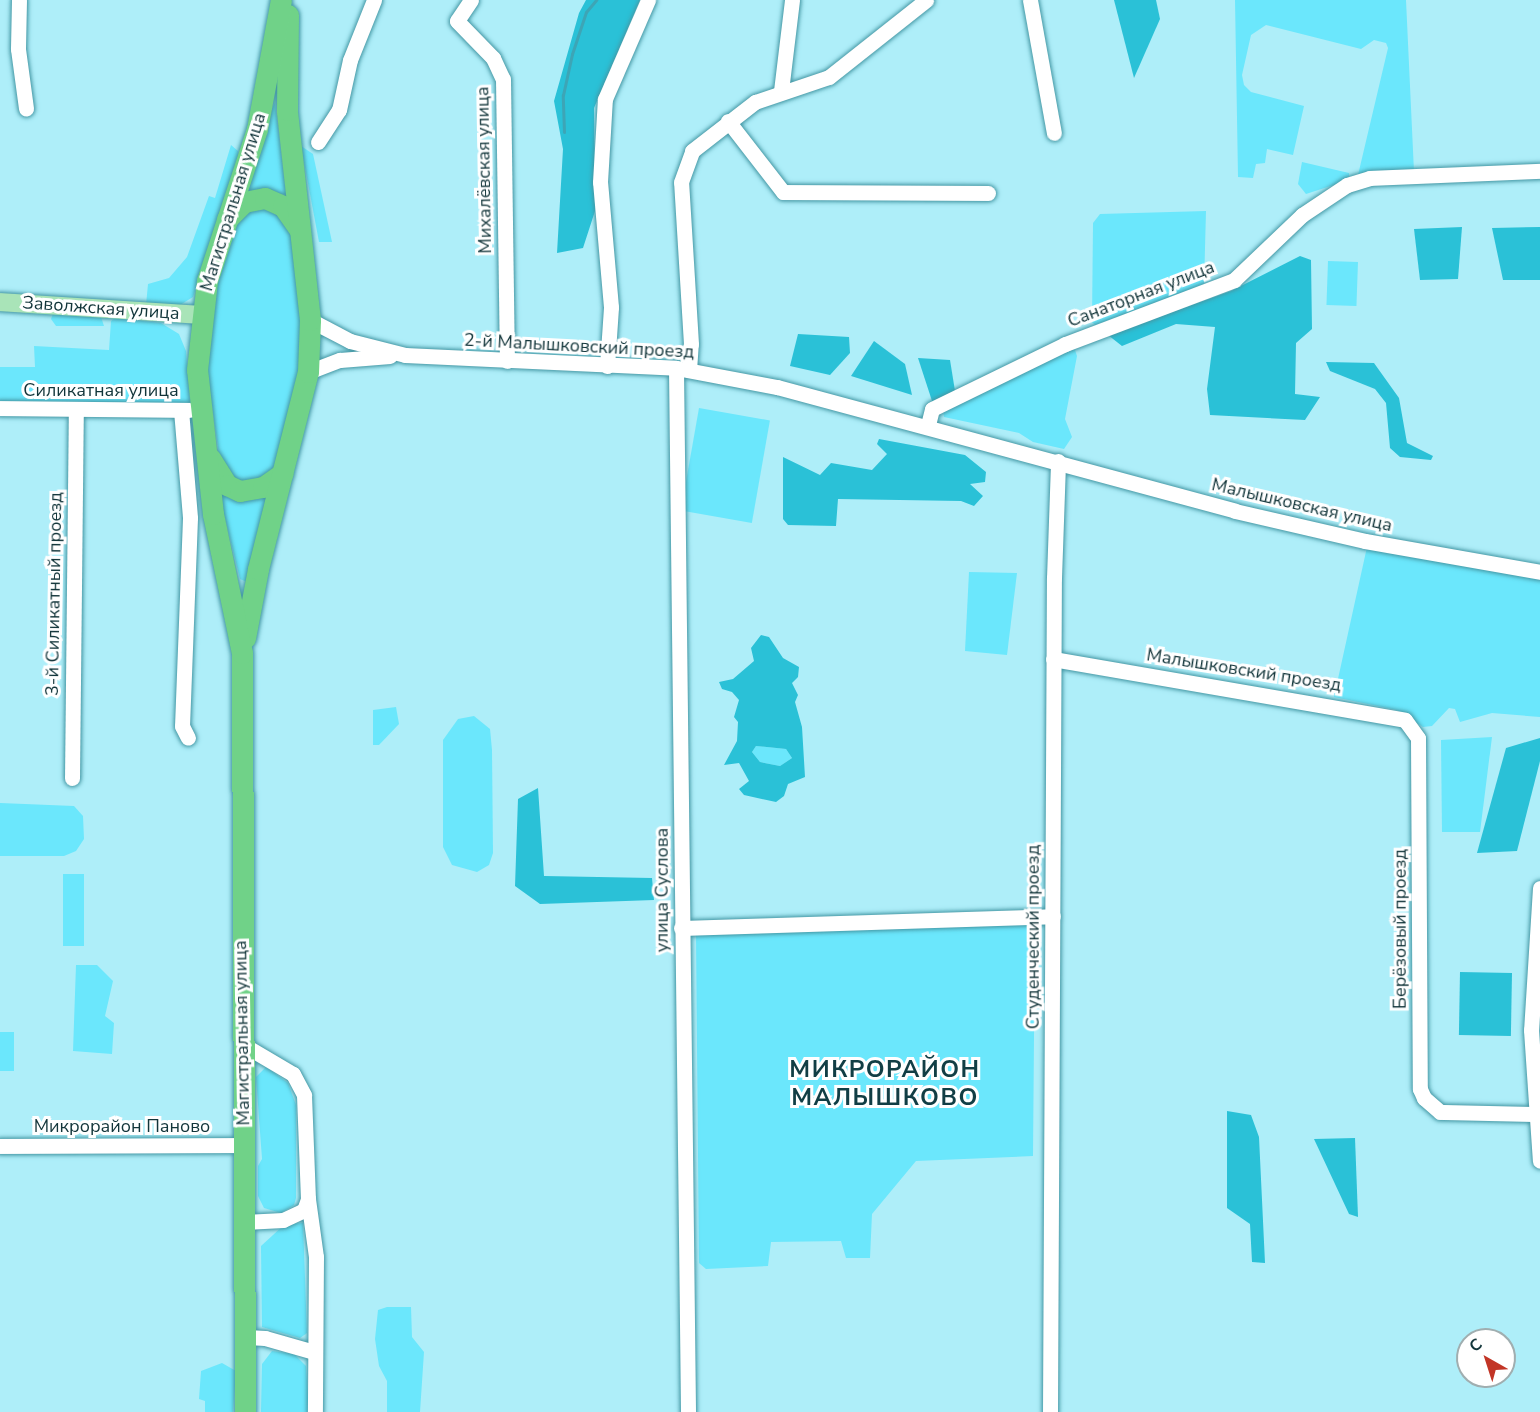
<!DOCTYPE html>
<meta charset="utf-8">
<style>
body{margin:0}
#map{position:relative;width:1540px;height:1412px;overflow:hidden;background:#aeeef9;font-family:"Nunito Sans",sans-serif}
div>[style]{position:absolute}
.green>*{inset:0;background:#6be7fc;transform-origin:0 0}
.forest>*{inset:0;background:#2ac1d7;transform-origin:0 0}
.stream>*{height:3px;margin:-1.5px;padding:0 1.5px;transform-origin:1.5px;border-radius:1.5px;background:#3da5b6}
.roads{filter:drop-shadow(0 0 2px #4497a4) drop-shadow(0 0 2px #4497a4)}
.minor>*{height:15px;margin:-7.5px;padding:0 7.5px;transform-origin:7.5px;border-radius:7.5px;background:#fff}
.major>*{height:18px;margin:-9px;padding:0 9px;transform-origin:9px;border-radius:9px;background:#a9e4b8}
.highway>*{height:21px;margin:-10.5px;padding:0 10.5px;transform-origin:10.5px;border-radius:10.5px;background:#70d288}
span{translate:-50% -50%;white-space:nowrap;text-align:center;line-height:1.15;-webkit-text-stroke:6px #fff;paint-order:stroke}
.street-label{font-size:18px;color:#12353a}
.district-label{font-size:24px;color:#113e45;font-weight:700;letter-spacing:1.5px}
.north{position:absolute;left:1456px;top:1328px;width:60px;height:60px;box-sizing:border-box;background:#fff;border:2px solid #a0aeb0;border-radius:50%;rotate:321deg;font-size:16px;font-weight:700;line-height:24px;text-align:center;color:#12353a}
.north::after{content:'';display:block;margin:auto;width:21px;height:27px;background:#c23526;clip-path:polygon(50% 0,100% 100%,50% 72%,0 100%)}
</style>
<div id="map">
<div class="green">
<i style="clip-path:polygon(1235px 0,1406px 0,1414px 172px,1358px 175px,1388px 48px,1386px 43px,1374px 40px,1361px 49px,1266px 25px,1251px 35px,1242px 75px,1244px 85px,1251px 92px,1304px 106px,1293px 155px,1267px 149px,1265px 163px,1256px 164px,1253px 178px,1238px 177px)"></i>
<i style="clip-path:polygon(275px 103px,286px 194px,243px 196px,272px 108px)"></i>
<i style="clip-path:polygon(231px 145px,238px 151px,238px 159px,193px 297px,180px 305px,146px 305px,148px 284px,169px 278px,187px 257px,209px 196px,215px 198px)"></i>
<i style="clip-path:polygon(301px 146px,313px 154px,332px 242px,319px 242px)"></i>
<i style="clip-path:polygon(1302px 162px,1349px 173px,1349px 180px,1306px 194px,1298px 184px)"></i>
<i style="clip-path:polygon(261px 208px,277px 209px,292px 233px,303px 348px,281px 459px,258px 483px,234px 480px,220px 461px,207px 370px,217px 283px,234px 227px,244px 214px)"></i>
<i style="clip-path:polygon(1206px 211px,1204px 285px,1095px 325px,1092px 322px,1093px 223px,1100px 214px)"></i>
<i style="left:1328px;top:261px;width:30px;height:44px;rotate:2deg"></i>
<i style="clip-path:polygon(53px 314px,101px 317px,104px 326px,56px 326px,51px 319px)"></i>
<i style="clip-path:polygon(115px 318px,161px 323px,179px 334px,186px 351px,190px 404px,0 404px,0 367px,35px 367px,34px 346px,109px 350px,111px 321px)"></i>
<i style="clip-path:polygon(1074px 347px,1077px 356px,1065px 419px,1072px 437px,1064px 449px,1033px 442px,1019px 433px,944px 417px,943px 410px)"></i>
<i style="left:699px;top:408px;width:72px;height:104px;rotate:10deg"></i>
<i style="clip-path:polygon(219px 493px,240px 501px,271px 495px,247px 582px,240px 579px)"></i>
<i style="clip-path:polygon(1367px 547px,1540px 577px,1540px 717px,1492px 713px,1460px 722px,1455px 709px,1449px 708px,1432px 726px,1423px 727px,1397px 710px,1334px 697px)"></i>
<i style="clip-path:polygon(969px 572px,1017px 573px,1007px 655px,965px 651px)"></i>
<i style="clip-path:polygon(396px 707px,399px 724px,379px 745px,373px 745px,373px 710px)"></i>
<i style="clip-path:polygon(474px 716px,490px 729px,492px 750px,493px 853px,489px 865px,477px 872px,452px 865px,443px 847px,443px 740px,458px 719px)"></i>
<i style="clip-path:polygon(1492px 737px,1480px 832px,1442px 832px,1441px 740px)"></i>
<i style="clip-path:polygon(756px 746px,786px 749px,792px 758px,780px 766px,760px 762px,752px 752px)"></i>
<i style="clip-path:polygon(0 803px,74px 806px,83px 816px,84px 839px,76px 851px,64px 856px,0 856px)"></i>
<i style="left:63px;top:874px;width:21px;height:72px"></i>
<i style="clip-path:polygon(1035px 920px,1033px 1156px,916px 1161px,872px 1214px,870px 1258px,846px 1258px,841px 1241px,771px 1242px,768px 1266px,706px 1269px,699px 1263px,696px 934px)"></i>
<i style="clip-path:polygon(76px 965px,97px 965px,113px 981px,105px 1016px,114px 1023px,112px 1054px,73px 1051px)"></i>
<i style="left:0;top:1032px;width:14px;height:39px"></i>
<i style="clip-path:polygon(266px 1067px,288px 1083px,296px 1105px,296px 1198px,294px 1205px,281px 1213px,264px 1208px,258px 1196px,258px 1166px,262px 1159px,256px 1077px)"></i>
<i style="clip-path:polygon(303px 1223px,307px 1333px,300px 1338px,262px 1327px,261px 1246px,285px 1224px)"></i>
<i style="clip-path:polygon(387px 1307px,411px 1307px,412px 1337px,424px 1352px,420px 1412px,387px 1412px,387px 1381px,379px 1366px,375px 1339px,378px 1310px)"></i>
<i style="clip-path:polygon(272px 1351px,294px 1354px,306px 1366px,309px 1412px,261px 1412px,262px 1364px)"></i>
<i style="clip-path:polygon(222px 1363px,236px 1371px,233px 1412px,205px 1412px,205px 1401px,199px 1399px,201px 1371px)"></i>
</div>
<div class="forest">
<i style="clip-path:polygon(586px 0,640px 0,594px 108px,595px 211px,583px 248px,557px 253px,563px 149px,554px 101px,579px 13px)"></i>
<i style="clip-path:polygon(1114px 0,1156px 0,1160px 19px,1134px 78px)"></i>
<i style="clip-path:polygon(1462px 227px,1458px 279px,1420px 280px,1414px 229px)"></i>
<i style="clip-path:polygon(1540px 227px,1540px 280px,1503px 280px,1492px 228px)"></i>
<i style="clip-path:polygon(1300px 256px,1311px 260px,1312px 329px,1296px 343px,1295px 394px,1320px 397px,1305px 420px,1210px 415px,1207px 389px,1215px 327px,1176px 324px,1122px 346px,1108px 335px,1231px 291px)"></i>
<i style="clip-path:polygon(798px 334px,849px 337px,850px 353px,830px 375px,790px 366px)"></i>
<i style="clip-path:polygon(874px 341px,905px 364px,912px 395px,851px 376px)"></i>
<i style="clip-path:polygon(918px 358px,950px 360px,955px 391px,933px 404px)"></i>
<i style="clip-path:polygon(1326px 362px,1374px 363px,1399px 398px,1407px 443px,1433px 456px,1431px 460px,1400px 457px,1390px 448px,1386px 403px,1375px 389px,1330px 371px)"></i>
<i style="clip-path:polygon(879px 439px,965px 455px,986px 472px,985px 482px,970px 484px,983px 496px,974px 506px,961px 501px,838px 499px,836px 526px,788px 525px,783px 519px,783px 457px,820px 475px,831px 463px,872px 470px,887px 454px,877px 444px)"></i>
<i style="clip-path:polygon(evenodd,761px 635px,769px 637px,783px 658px,799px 667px,798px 677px,792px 683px,798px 695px,795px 702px,802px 727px,805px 777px,788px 784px,784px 796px,776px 802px,744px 795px,739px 789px,749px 781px,739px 763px,724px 765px,737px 741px,738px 722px,734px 717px,739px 700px,732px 692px,722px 689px,719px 682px,733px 679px,754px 661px,751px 648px,761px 635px,756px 746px,786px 749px,792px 758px,780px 766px,760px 762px,752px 752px,756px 746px)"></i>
<i style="clip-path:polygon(1540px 738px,1540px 761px,1517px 851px,1477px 853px,1506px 748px)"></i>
<i style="clip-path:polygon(538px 788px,544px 876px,652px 878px,654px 900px,540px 904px,515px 886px,518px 799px)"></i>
<i style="left:1460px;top:972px;width:52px;height:63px;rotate:1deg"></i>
<i style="clip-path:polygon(1227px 1111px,1251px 1115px,1259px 1137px,1265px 1263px,1252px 1262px,1250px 1224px,1227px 1208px)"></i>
<i style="clip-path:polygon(1355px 1138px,1358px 1217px,1349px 1214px,1314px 1139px)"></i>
</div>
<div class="stream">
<i style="left:564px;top:132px;width:37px;rotate:-92deg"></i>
<i style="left:563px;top:95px;width:42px;rotate:-77.6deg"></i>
<i style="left:572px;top:54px;width:44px;rotate:-71.6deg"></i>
<i style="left:586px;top:12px;width:16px;rotate:-50deg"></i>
</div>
<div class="roads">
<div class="minor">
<i style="left:19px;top:0;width:49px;rotate:91.2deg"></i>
<i style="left:18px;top:49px;width:60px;rotate:82.3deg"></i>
<i style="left:471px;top:0;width:25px;rotate:124deg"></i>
<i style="left:457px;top:21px;width:52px;rotate:45.8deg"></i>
<i style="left:493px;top:58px;width:23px;rotate:65deg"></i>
<i style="left:503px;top:79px;width:282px;rotate:89.2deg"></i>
<i style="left:1030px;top:0;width:135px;rotate:79.8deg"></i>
<i style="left:781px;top:91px;width:92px;rotate:-83.1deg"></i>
<i style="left:728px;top:121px;width:90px;rotate:52.2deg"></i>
<i style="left:783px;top:192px;width:205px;rotate:0.3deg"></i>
<i style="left:318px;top:142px;width:38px;rotate:-57deg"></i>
<i style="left:339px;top:110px;width:51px;rotate:-77.6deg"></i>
<i style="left:350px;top:60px;width:65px;rotate:-68.2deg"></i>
<i style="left:310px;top:320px;width:45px;rotate:27.7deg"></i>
<i style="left:350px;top:341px;width:57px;rotate:14.3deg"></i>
<i style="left:405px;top:355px;width:271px;rotate:2.7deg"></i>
<i style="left:676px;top:368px;width:103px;rotate:10.7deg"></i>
<i style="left:777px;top:387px;width:474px;rotate:15.1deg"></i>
<i style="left:1235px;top:511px;width:133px;rotate:13deg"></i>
<i style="left:1365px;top:541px;width:178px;rotate:10deg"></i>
<i style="left:607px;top:366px;width:59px;rotate:-86.1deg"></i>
<i style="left:611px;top:307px;width:125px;rotate:-95deg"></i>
<i style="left:600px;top:182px;width:83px;rotate:-86.6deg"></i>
<i style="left:605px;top:99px;width:108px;rotate:-66.5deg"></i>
<i style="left:676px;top:368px;width:1044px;rotate:89.34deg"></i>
<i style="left:689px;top:370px;width:26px;rotate:-86deg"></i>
<i style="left:691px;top:344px;width:162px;rotate:-93.5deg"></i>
<i style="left:681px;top:182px;width:33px;rotate:-70deg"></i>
<i style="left:692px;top:151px;width:80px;rotate:-37.9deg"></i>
<i style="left:755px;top:102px;width:78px;rotate:-18.7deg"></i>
<i style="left:829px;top:77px;width:124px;rotate:-38.4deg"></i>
<i style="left:308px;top:372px;width:34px;rotate:-21deg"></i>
<i style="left:340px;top:360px;width:50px;rotate:-4.6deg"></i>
<i style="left:0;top:408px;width:189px;rotate:0.6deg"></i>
<i style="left:181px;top:410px;width:108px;rotate:85.2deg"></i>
<i style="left:190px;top:518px;width:208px;rotate:92.2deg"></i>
<i style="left:182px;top:726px;width:13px;rotate:63deg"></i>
<i style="left:928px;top:425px;width:16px;rotate:-76deg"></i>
<i style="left:932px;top:409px;width:148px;rotate:-26deg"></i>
<i style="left:1065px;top:344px;width:181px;rotate:-20.7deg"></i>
<i style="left:1234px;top:280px;width:94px;rotate:-43.7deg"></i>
<i style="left:1302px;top:215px;width:54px;rotate:-33.7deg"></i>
<i style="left:1347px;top:185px;width:24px;rotate:-17deg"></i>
<i style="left:1370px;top:178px;width:170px;rotate:-2.4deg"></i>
<i style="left:1053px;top:659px;width:357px;rotate:9.8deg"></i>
<i style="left:1405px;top:720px;width:22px;rotate:54deg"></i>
<i style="left:1418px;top:738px;width:351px;rotate:89.7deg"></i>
<i style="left:1420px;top:1089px;width:10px;rotate:66deg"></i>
<i style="left:1424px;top:1098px;width:21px;rotate:41deg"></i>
<i style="left:1440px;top:1112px;width:97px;rotate:1.2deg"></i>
<i style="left:72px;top:778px;width:367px;rotate:-89.4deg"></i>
<i style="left:1540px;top:888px;width:142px;rotate:93.6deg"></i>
<i style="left:1531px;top:1030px;width:131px;rotate:86.1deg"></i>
<i style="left:681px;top:928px;width:372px;rotate:-1.8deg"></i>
<i style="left:242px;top:1044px;width:59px;rotate:30.5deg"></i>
<i style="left:293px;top:1074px;width:24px;rotate:62deg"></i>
<i style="left:304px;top:1095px;width:104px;rotate:87.8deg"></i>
<i style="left:308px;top:1199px;width:59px;rotate:82.1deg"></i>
<i style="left:316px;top:1257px;width:155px;rotate:90.4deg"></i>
<i style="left:0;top:1146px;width:244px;rotate:-0.2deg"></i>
<i style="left:244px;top:1222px;width:39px;rotate:-3deg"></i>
<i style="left:283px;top:1220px;width:23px;rotate:-25deg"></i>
<i style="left:304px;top:1210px;width:12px;rotate:-70deg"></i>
<i style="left:247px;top:1337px;width:18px;rotate:3deg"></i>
<i style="left:265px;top:1338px;width:51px;rotate:15.9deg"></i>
<i style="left:1050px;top:1412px;width:834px;rotate:-89.73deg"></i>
<i style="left:1054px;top:578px;width:117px;rotate:-88deg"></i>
</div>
<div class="major">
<i style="left:0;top:302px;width:201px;rotate:3.7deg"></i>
</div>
<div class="highway">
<i style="left:227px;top:219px;width:24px;rotate:-45deg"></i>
<i style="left:244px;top:202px;width:21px;rotate:-11deg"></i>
<i style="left:265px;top:198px;width:20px;rotate:24deg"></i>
<i style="left:283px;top:206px;width:29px;rotate:55deg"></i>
<i style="left:210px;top:458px;width:32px;rotate:58deg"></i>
<i style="left:227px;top:485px;width:14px;rotate:25deg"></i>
<i style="left:240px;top:491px;width:23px;rotate:-10deg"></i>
<i style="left:263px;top:487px;width:24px;rotate:-35deg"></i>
<i style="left:245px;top:638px;width:70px;rotate:-79.3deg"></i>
<i style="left:258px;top:569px;width:203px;rotate:-75.8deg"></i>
<i style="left:308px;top:372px;width:52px;rotate:-87.8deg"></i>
<i style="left:310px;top:320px;width:211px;rotate:-96.3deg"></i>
<i style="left:287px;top:110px;width:95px;rotate:-89.4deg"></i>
<i style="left:245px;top:1412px;width:759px;rotate:-90.23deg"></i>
<i style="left:242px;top:653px;width:142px;rotate:-101.8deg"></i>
<i style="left:213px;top:514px;width:145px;rotate:-96.3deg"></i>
<i style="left:197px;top:370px;width:90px;rotate:-83.6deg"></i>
<i style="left:207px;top:281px;width:160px;rotate:-71.8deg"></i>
<i style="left:257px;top:129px;width:131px;rotate:-79.5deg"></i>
</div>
</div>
<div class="street-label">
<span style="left:484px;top:170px;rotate:-91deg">Михалёвская улица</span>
<span style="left:233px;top:202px;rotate:-73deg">Магистральная улица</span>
<span style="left:1141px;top:294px;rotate:-21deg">Санаторная улица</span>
<span style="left:101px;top:308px;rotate:4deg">Заволжская улица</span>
<span style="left:579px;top:346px;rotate:3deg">2-й Малышковский проезд</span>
<span style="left:101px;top:390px">Силикатная улица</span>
<span style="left:1302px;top:505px;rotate:13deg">Малышковская улица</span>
<span style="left:54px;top:594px;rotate:-89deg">3-й Силикатный проезд</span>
<span style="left:1244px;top:670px;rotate:9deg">Малышковский проезд</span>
<span style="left:662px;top:890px;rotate:-90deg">улица Суслова</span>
<span style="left:1400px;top:929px;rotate:-90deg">Берёзовый проезд</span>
<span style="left:1033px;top:937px;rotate:-90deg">Студенческий проезд</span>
<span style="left:242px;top:1033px;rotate:-91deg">Магистральная улица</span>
<span style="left:122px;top:1126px">Микрорайон Паново</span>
</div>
<div class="district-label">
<span style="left:885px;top:1084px">МИКРОРАЙОН<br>МАЛЫШКОВО</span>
</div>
<div class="north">С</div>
</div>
